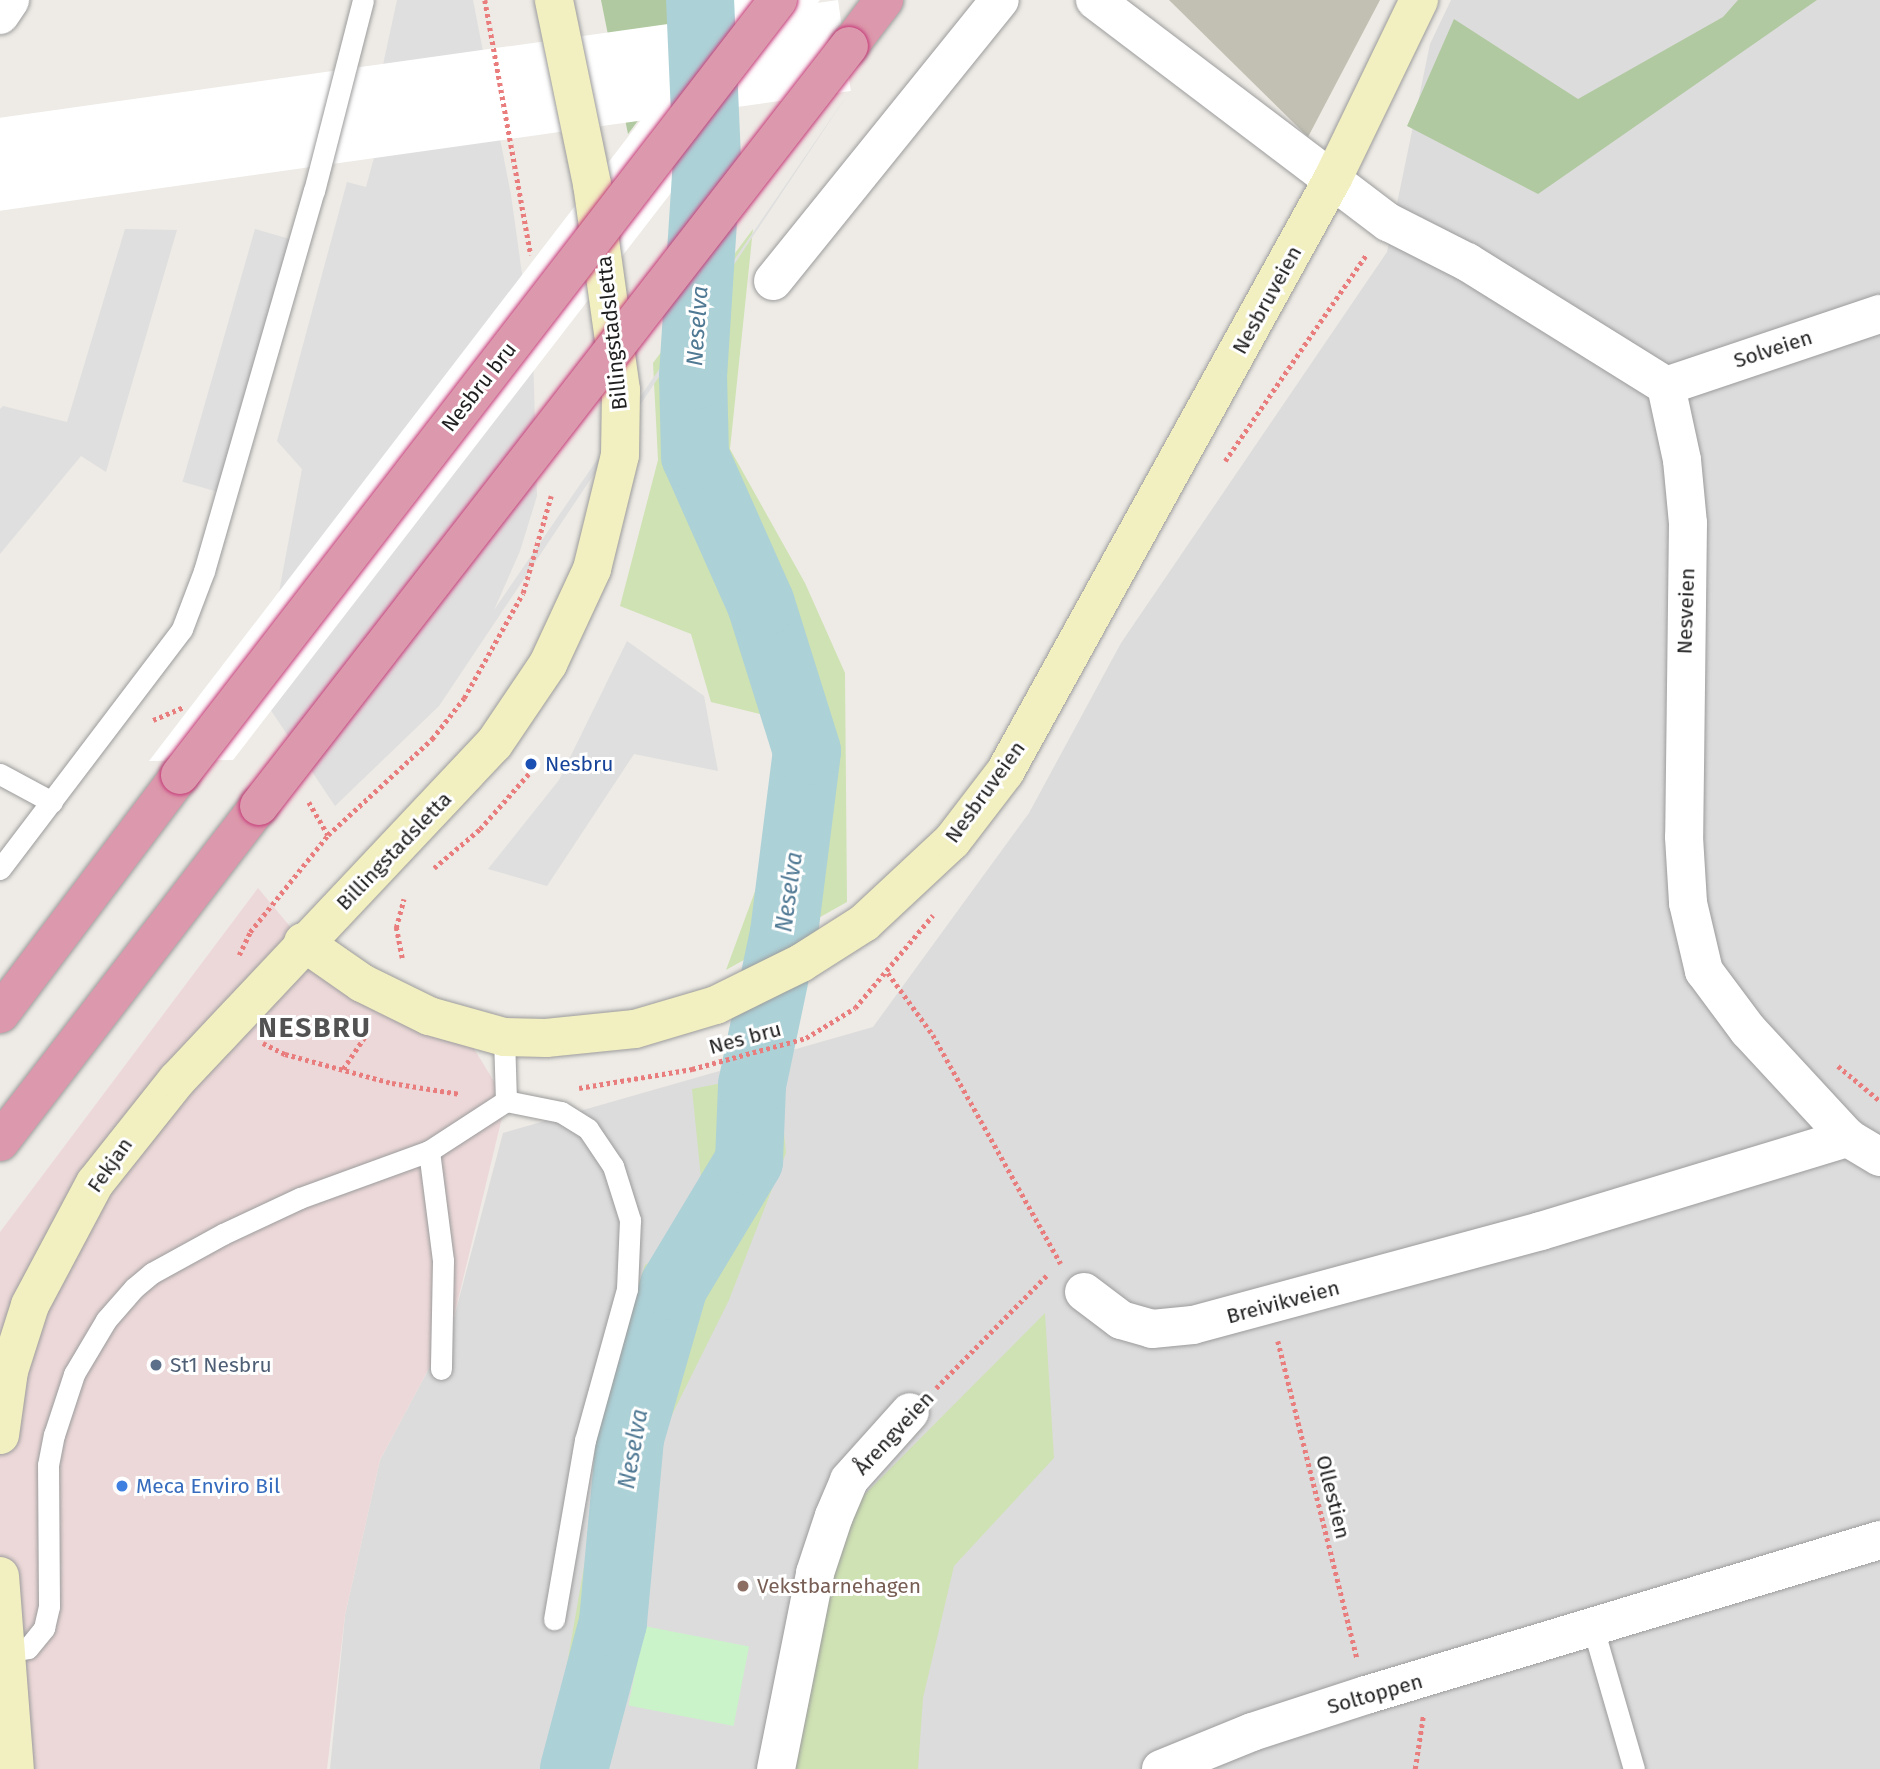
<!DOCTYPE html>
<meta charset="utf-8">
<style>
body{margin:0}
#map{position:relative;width:1880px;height:1769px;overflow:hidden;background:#eeebe6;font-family:"Fira Sans",sans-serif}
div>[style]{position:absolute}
.residential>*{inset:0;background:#dddcdc}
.commercial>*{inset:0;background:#edd8d9}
.construction>*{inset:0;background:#c2c0b3}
.grass>*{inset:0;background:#cfe2b3}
.forest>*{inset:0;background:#b0c9a0}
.park>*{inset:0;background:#caf3c9;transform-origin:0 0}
.parking>*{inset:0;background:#dfdfdf;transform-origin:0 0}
.pier>*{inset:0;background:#fff;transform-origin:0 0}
.river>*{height:68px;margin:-34px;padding:0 34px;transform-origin:34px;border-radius:34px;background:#acd1d7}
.path>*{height:4.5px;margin-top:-2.25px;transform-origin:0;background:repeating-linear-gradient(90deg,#e97d7d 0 3.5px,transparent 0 7px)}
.roads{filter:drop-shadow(0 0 2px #9c9c9c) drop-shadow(0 0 2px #9c9c9c)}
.lane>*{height:21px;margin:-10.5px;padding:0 10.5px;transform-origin:10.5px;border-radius:10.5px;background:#fff}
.street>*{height:38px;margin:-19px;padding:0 19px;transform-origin:19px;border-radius:19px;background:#fff}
.secondary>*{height:38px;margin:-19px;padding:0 19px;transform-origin:19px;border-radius:19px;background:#f2efc1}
.highway>*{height:38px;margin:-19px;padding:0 19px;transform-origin:19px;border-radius:19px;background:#dc98ac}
.bridges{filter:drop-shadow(0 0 2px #c53b79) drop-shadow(0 0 2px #c53b79)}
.highway-bridge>*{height:38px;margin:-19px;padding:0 19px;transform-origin:19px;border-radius:19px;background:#dc98ac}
.dots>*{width:19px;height:19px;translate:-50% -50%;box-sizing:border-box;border:4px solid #fff;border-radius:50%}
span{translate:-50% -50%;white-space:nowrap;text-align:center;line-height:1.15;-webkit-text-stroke:6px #fff;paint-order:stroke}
.street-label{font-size:21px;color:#1f1f1f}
.transit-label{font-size:21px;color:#164399}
.left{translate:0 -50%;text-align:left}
.service-label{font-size:21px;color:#4e5e75}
.shop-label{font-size:21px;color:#366cbe}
.education-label{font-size:21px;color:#785e54}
.water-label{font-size:23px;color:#507994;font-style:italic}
.district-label{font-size:28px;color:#525252;font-weight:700;letter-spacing:2px}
</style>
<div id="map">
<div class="residential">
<i style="clip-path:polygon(1451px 0,1880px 0,1880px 1769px,330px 1769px,345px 1615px,380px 1460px,452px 1325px,503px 1133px,873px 1027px,1029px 813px,1121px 643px,1387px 252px,1430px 44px)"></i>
</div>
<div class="commercial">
<i style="clip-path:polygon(258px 888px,303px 942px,462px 1029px,506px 1101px,452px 1325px,380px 1460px,345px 1615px,327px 1769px,0 1769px,0 1232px)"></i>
</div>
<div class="construction">
<i style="clip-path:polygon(1169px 0,1380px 0,1308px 137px)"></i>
</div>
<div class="grass">
<i style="clip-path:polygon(753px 229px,730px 449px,805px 583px,845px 673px,847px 902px,726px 970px,767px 859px,786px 762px,780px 719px,711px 702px,691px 634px,620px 606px,658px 460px,653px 363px)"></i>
<i style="clip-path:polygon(778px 1072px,786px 1153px,729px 1300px,658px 1443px,640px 1516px,636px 1630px,599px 1769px,540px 1769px,562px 1693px,627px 1320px,645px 1265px,663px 1254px,702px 1188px,692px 1089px)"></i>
<i style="clip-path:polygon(1045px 1313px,1054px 1458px,954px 1566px,923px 1698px,918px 1769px,793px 1769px,797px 1698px,854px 1505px)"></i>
</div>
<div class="forest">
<i style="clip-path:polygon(601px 0,728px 0,628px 134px)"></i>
<i style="clip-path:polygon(1738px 0,1817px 0,1538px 194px,1407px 126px,1454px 19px,1578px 99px,1723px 17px)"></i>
</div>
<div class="park">
<i style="left:644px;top:1626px;width:107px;height:81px;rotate:11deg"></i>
</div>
<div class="parking">
<i style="clip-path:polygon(397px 0,473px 0,511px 195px,533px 352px,537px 496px,520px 551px,494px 610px,850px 91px,439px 706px,335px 806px,260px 694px,302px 469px,277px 441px,347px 182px,366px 187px,394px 85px,381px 74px)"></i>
<i style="clip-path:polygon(125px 229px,177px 230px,106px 472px,81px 456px,0 554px,0 409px,3px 406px,67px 422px)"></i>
<i style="left:255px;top:229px;width:47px;height:263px;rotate:16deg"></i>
<i style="clip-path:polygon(627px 641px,704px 696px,718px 771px,634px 754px,547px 886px,488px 869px,559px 780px)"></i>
</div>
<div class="pier">
<i style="clip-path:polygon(733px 0,820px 0,233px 760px,149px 761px)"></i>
<i style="left:838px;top:0;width:92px;height:970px;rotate:82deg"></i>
</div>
<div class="river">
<i style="left:574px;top:1769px;width:152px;rotate:-75.1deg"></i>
<i style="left:613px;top:1622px;width:185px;rotate:-84.7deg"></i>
<i style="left:630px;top:1438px;width:158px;rotate:-73.9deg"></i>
<i style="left:674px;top:1286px;width:146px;rotate:-59deg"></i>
<i style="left:749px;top:1161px;width:76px;rotate:-87.7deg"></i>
<i style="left:752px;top:1085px;width:155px;rotate:-78.1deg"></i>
<i style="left:784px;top:933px;width:183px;rotate:-82.8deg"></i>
<i style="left:807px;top:751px;width:154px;rotate:-107.4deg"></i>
<i style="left:761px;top:604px;width:162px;rotate:-114deg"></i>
<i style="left:695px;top:456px;width:80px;rotate:-91.4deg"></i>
<i style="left:693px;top:376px;width:217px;rotate:-86.3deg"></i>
<i style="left:707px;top:159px;width:159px;rotate:-92.5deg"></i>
</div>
<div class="path">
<i style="left:485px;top:0;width:259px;rotate:79.8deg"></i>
<i style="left:1225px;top:461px;width:250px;rotate:-55.6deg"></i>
<i style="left:153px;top:720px;width:33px;rotate:-23deg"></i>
<i style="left:309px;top:802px;width:38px;rotate:60deg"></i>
<i style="left:434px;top:868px;width:60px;rotate:-40.3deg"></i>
<i style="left:480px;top:829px;width:79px;rotate:-48.6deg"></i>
<i style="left:239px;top:955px;width:25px;rotate:-64deg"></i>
<i style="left:250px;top:932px;width:124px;rotate:-51.2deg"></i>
<i style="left:328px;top:835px;width:142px;rotate:-42.7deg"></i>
<i style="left:432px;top:739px;width:52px;rotate:-52deg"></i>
<i style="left:464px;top:698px;width:120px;rotate:-60.7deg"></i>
<i style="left:523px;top:593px;width:101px;rotate:-73.9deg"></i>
<i style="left:402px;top:958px;width:31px;rotate:-101deg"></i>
<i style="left:396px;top:928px;width:30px;rotate:-75deg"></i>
<i style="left:888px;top:973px;width:77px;rotate:54deg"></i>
<i style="left:933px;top:1035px;width:262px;rotate:60.8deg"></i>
<i style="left:263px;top:1043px;width:25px;rotate:27deg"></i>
<i style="left:285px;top:1054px;width:111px;rotate:15.2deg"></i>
<i style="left:392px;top:1083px;width:69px;rotate:9.2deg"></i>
<i style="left:1838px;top:1066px;width:55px;rotate:39.8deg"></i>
<i style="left:343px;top:1069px;width:48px;rotate:-56deg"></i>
<i style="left:579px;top:1088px;width:115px;rotate:-9.5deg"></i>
<i style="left:692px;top:1069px;width:118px;rotate:-15.2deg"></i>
<i style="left:806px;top:1038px;width:57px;rotate:-31.5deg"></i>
<i style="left:855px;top:1008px;width:121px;rotate:-50deg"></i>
<i style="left:1278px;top:1341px;width:328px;rotate:76deg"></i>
<i style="left:936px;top:1388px;width:160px;rotate:-45.5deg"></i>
<i style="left:1415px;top:1769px;width:53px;rotate:-81.3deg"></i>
</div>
<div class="roads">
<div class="lane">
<i style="left:0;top:774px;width:59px;rotate:28.3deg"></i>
<i style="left:0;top:869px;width:301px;rotate:-52.8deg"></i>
<i style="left:182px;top:629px;width:62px;rotate:-69.2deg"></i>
<i style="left:204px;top:571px;width:396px;rotate:-73.9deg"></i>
<i style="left:314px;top:191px;width:197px;rotate:-75.6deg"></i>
<i style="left:504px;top:1037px;width:64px;rotate:88.2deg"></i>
<i style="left:429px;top:1151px;width:111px;rotate:82.7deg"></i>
<i style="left:443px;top:1261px;width:108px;rotate:91.1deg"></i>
<i style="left:1593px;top:1628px;width:147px;rotate:73.8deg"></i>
<i style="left:6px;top:1652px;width:22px;rotate:-10deg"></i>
<i style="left:28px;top:1648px;width:26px;rotate:-51deg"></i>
<i style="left:44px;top:1628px;width:23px;rotate:-77deg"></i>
<i style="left:49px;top:1606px;width:141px;rotate:-90.4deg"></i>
<i style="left:48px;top:1465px;width:31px;rotate:-79deg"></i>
<i style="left:54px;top:1435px;width:64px;rotate:-71.8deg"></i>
<i style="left:74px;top:1374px;width:63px;rotate:-59.3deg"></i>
<i style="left:106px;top:1320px;width:43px;rotate:-48.8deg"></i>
<i style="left:134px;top:1288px;width:23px;rotate:-40deg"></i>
<i style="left:152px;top:1273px;width:81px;rotate:-28.8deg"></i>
<i style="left:223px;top:1234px;width:85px;rotate:-25.1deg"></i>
<i style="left:300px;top:1198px;width:137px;rotate:-20deg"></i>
<i style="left:429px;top:1151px;width:92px;rotate:-33deg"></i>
<i style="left:506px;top:1101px;width:56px;rotate:11.3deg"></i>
<i style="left:561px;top:1112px;width:32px;rotate:32deg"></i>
<i style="left:588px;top:1129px;width:45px;rotate:56deg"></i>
<i style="left:613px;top:1166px;width:57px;rotate:72.5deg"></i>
<i style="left:630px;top:1220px;width:69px;rotate:92.5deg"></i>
<i style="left:627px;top:1289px;width:157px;rotate:105.5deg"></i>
<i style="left:585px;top:1440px;width:182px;rotate:99.8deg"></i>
</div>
<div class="street">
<i style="left:1095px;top:0;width:368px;rotate:37.2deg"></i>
<i style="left:1388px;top:222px;width:89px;rotate:26.9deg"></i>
<i style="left:1467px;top:262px;width:234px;rotate:31.9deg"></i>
<i style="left:1666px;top:386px;width:76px;rotate:77.8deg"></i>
<i style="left:1682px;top:460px;width:63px;rotate:84.6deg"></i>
<i style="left:1688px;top:523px;width:314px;rotate:90.7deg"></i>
<i style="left:1684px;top:837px;width:66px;rotate:86.5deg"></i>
<i style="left:1688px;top:903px;width:70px;rotate:76.8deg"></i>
<i style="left:1704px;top:971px;width:74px;rotate:53.3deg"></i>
<i style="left:1748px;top:1030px;width:147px;rotate:47.2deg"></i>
<i style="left:1848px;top:1138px;width:37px;rotate:31deg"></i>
<i style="left:0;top:15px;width:18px;rotate:-56deg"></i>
<i style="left:773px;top:281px;width:361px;rotate:-51.1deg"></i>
<i style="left:1666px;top:386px;width:226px;rotate:-18.6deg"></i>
<i style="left:1084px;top:1292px;width:46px;rotate:37.1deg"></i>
<i style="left:1121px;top:1320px;width:32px;rotate:16deg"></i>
<i style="left:1152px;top:1329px;width:41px;rotate:-5.6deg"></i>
<i style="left:1193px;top:1325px;width:360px;rotate:-15.1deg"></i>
<i style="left:1541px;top:1231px;width:321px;rotate:-16.9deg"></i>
<i style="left:776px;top:1769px;width:200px;rotate:-78.7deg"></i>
<i style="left:815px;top:1573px;width:60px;rotate:-71.6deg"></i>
<i style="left:834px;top:1516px;width:39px;rotate:-67deg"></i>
<i style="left:849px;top:1480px;width:91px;rotate:-48.1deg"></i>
<i style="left:1161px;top:1769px;width:98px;rotate:-22.1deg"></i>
<i style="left:1252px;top:1732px;width:120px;rotate:-18deg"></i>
<i style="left:1366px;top:1695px;width:537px;rotate:-16.78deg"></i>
</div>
<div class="secondary">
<i style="left:303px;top:942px;width:72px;rotate:34.8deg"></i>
<i style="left:362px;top:983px;width:75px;rotate:26.2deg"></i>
<i style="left:429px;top:1016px;width:78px;rotate:15.6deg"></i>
<i style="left:504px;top:1037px;width:42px;rotate:1.4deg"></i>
<i style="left:546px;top:1038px;width:89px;rotate:-5.8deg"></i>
<i style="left:635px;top:1029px;width:84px;rotate:-16.5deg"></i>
<i style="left:716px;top:1005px;width:95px;rotate:-26.3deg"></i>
<i style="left:801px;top:963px;width:75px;rotate:-32.4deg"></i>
<i style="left:864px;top:923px;width:120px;rotate:-43deg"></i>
<i style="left:952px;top:841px;width:87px;rotate:-52.5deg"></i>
<i style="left:1005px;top:772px;width:679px;rotate:-61.09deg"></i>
<i style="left:1333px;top:178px;width:198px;rotate:-64.2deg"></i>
<i style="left:0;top:1435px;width:65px;rotate:-82deg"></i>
<i style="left:9px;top:1371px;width:69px;rotate:-72.3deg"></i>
<i style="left:30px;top:1305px;width:138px;rotate:-62deg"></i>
<i style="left:95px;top:1183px;width:132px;rotate:-51.5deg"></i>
<i style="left:177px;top:1080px;width:462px;rotate:-46.7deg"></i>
<i style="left:494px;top:744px;width:97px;rotate:-56deg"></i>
<i style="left:548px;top:664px;width:105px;rotate:-65.1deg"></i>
<i style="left:592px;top:569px;width:117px;rotate:-76.2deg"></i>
<i style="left:620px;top:455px;width:65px;rotate:-89.1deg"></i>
<i style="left:621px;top:390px;width:208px;rotate:-98deg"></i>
<i style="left:592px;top:184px;width:188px;rotate:-101.7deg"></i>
<i style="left:0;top:1576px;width:194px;rotate:85.6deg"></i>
</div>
<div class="highway">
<i style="left:849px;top:46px;width:58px;rotate:-52.7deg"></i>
<i style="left:0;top:1014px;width:299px;rotate:-53deg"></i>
<i style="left:0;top:1142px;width:424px;rotate:-52.4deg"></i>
</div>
</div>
<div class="bridges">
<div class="highway-bridge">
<i style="left:180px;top:775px;width:979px;rotate:-52.35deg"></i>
<i style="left:259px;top:806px;width:962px;rotate:-52.18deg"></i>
</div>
</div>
<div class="dots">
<i style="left:531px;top:764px;background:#1a4fb4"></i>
<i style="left:156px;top:1365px;background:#5c6f8a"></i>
<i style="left:122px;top:1486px;background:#3f7fe0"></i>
<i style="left:743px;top:1586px;background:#8d6e63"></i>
</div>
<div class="street-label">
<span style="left:1267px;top:300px;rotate:-61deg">Nesbruveien</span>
<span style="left:612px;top:333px;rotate:-96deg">Billingstadsletta</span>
<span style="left:1773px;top:349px;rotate:-18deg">Solveien</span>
<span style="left:479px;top:387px;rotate:-52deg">Nesbru bru</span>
<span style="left:1686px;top:611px;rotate:-88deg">Nesveien</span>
<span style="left:985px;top:792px;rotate:-54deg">Nesbruveien</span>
<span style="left:394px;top:851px;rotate:-46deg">Billingstadsletta</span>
<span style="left:745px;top:1038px;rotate:-15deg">Nes bru</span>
<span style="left:110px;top:1165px;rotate:-55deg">Fekjan</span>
<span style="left:1283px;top:1302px;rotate:-15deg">Breivikveien</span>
<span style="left:894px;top:1433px;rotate:-47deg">Årengveien</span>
<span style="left:1333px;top:1497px;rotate:76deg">Ollestien</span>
<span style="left:1375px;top:1694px;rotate:-16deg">Soltoppen</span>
</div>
<div class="transit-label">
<span class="left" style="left:545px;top:764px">Nesbru</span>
</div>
<div class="service-label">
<span class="left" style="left:170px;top:1365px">St1 Nesbru</span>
</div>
<div class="shop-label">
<span class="left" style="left:136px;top:1486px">Meca Enviro Bil</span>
</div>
<div class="education-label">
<span class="left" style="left:757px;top:1586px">Vekstbarnehagen</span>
</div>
<div class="water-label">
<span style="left:697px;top:326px;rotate:-86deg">Neselva</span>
<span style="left:789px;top:892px;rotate:-82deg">Neselva</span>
<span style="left:633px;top:1449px;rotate:-80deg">Neselva</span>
</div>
<div class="district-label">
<span style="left:315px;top:1028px">NESBRU</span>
</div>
</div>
